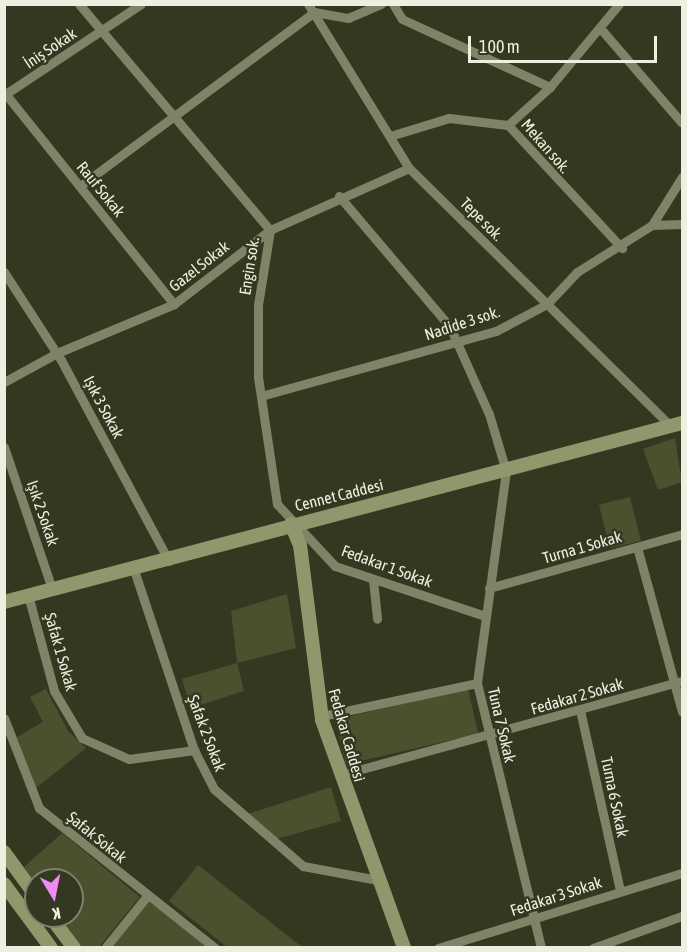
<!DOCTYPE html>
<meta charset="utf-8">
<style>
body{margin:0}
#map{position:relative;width:687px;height:952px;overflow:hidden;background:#353820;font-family:"Asap Condensed",sans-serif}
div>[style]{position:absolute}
.green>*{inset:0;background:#4b502e;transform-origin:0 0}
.street>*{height:9px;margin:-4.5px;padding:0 4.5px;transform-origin:4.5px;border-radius:4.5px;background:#7f8368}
.secondary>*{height:14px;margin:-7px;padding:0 7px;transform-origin:7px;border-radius:7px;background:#91976d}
span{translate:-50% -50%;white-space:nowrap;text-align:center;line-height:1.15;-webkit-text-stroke:5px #353820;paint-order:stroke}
.street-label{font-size:16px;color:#edefe1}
.frame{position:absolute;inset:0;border:6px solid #edefe1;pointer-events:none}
.north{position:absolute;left:24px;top:868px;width:60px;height:60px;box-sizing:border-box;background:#353820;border:2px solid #7f816d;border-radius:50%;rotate:170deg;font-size:16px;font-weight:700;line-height:24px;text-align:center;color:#edefe1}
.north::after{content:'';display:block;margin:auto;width:21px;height:27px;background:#ef8bf6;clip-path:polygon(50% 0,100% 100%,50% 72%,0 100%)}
.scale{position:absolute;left:468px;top:36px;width:189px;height:27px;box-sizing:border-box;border:3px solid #edefe1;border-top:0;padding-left:8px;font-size:18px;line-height:21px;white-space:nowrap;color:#edefe1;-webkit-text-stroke:4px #353820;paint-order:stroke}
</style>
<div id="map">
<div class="green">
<i style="clip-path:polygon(675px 438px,682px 482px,658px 490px,643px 449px)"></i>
<i style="left:630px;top:497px;width:45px;height:32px;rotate:76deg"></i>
<i style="clip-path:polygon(287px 594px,296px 648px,237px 663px,244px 691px,191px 708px,182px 679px,237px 663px,231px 611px)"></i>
<i style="clip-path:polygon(46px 689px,68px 731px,86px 748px,36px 788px,17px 737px,43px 722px,30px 697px)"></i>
<i style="left:468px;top:689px;width:46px;height:136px;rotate:77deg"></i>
<i style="clip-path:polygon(331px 787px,341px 821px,276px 839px,248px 814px)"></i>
<i style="clip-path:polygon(62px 833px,140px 897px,99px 947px,82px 947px,59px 916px,72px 916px,72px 880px,36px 884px,24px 867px)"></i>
<i style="clip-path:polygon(198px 865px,302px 947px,227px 947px,169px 901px)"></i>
<i style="clip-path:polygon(148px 901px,209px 947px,111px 948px)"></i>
</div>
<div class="street">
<i style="left:79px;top:4px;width:296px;rotate:49.8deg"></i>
<i style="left:270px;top:230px;width:76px;rotate:99.1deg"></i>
<i style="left:258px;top:305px;width:72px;rotate:90deg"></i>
<i style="left:258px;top:377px;width:128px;rotate:81.5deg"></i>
<i style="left:277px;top:504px;width:85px;rotate:46.9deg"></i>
<i style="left:335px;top:566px;width:158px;rotate:18.4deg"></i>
<i style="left:308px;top:4px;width:193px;rotate:58.4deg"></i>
<i style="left:409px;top:168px;width:368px;rotate:44.6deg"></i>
<i style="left:393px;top:4px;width:17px;rotate:59deg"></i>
<i style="left:402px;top:19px;width:163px;rotate:24.7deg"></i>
<i style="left:600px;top:28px;width:125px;rotate:49.2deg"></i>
<i style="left:4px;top:92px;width:272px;rotate:51.3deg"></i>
<i style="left:4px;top:95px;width:164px;rotate:-33.6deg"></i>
<i style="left:508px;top:125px;width:57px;rotate:-42.1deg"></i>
<i style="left:550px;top:87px;width:108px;rotate:-50.3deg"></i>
<i style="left:390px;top:136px;width:62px;rotate:-17deg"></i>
<i style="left:449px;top:118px;width:59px;rotate:6.8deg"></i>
<i style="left:508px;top:125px;width:168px;rotate:47.2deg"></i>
<i style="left:80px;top:186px;width:292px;rotate:-36.6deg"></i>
<i style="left:314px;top:12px;width:35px;rotate:10deg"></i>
<i style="left:348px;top:18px;width:36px;rotate:-23deg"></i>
<i style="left:339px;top:196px;width:172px;rotate:49.7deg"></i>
<i style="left:450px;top:327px;width:95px;rotate:65.9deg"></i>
<i style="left:489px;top:414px;width:59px;rotate:73.4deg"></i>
<i style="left:506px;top:471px;width:214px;rotate:97.8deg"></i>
<i style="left:477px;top:683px;width:273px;rotate:76.4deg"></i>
<i style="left:652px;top:225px;width:57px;rotate:-58deg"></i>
<i style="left:4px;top:272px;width:105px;rotate:57.1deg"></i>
<i style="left:61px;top:360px;width:228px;rotate:61.8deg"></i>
<i style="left:4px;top:382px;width:60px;rotate:-28.7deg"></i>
<i style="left:57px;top:353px;width:127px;rotate:-22.7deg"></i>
<i style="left:174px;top:304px;width:121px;rotate:-37.6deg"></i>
<i style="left:270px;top:230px;width:152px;rotate:-24deg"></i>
<i style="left:261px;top:396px;width:244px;rotate:-15.5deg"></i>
<i style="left:496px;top:331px;width:58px;rotate:-27.9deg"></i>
<i style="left:547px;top:304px;width:44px;rotate:-46.8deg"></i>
<i style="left:577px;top:272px;width:89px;rotate:-32.1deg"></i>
<i style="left:652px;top:225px;width:30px;rotate:-2deg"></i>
<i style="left:4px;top:447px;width:150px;rotate:71.3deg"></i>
<i style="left:637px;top:547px;width:171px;rotate:74.7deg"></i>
<i style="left:134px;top:570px;width:190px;rotate:71.6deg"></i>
<i style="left:194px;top:750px;width:44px;rotate:62.9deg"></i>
<i style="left:214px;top:789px;width:118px;rotate:40.9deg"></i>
<i style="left:303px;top:866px;width:76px;rotate:10.6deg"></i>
<i style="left:373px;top:580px;width:39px;rotate:84deg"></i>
<i style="left:489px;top:588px;width:200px;rotate:-15.6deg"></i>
<i style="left:28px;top:595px;width:99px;rotate:74.8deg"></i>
<i style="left:54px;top:691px;width:55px;rotate:59.2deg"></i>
<i style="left:82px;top:738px;width:51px;rotate:24.1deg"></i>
<i style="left:129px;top:759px;width:66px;rotate:-7.9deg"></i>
<i style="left:580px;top:710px;width:185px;rotate:77.5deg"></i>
<i style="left:322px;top:716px;width:158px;rotate:-12deg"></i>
<i style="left:4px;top:718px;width:97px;rotate:68.7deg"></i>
<i style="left:39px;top:808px;width:225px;rotate:38.5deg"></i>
<i style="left:340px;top:775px;width:355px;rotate:-15.4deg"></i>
<i style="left:105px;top:948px;width:67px;rotate:-51.1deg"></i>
<i style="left:438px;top:948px;width:255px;rotate:-17.1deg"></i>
<i style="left:593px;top:948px;width:95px;rotate:-19.8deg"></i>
</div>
<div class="secondary">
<i style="left:291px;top:524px;width:23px;rotate:67deg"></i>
<i style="left:300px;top:545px;width:176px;rotate:82.8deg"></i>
<i style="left:322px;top:720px;width:242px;rotate:70.2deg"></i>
<i style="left:4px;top:602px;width:701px;rotate:-14.79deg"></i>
<i style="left:4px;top:852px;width:54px;rotate:54deg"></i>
<i style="left:4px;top:884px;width:79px;rotate:53.7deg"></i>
<i style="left:50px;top:916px;width:40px;rotate:53deg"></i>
</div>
<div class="street-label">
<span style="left:50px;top:48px;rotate:-34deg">İniş Sokak</span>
<span style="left:546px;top:146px;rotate:49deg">Mekan sok.</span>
<span style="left:101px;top:189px;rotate:51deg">Rauf Sokak</span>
<span style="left:482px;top:219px;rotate:45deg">Tepe sok.</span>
<span style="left:199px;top:266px;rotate:-38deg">Gazel Sokak</span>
<span style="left:249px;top:266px;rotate:-81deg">Engin sok.</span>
<span style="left:462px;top:323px;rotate:-18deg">Nadide 3 sok.</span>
<span style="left:104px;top:407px;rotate:62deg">Işık 3 Sokak</span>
<span style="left:339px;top:495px;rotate:-14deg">Cennet Caddesi</span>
<span style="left:43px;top:513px;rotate:71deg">Işık 2 Sokak</span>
<span style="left:582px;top:547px;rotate:-16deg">Turna 1 Sokak</span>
<span style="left:387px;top:566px;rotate:20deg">Fedakar 1 Sokak</span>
<span style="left:61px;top:652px;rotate:74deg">Şafak 1 Sokak</span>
<span style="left:577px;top:696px;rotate:-16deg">Fedakar 2 Sokak</span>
<span style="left:502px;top:725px;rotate:77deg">Tuna 7 Sokak</span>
<span style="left:207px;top:733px;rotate:69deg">Şafak 2 Sokak</span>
<span style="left:347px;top:735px;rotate:74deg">Fedakar Caddesi</span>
<span style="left:615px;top:797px;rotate:78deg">Turna 6 Sokak</span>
<span style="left:97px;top:837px;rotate:39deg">Şafak Sokak</span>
<span style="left:556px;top:896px;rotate:-18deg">Fedakar 3 Sokak</span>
</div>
<div class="frame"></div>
<div class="north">K</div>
<div class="scale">100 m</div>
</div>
